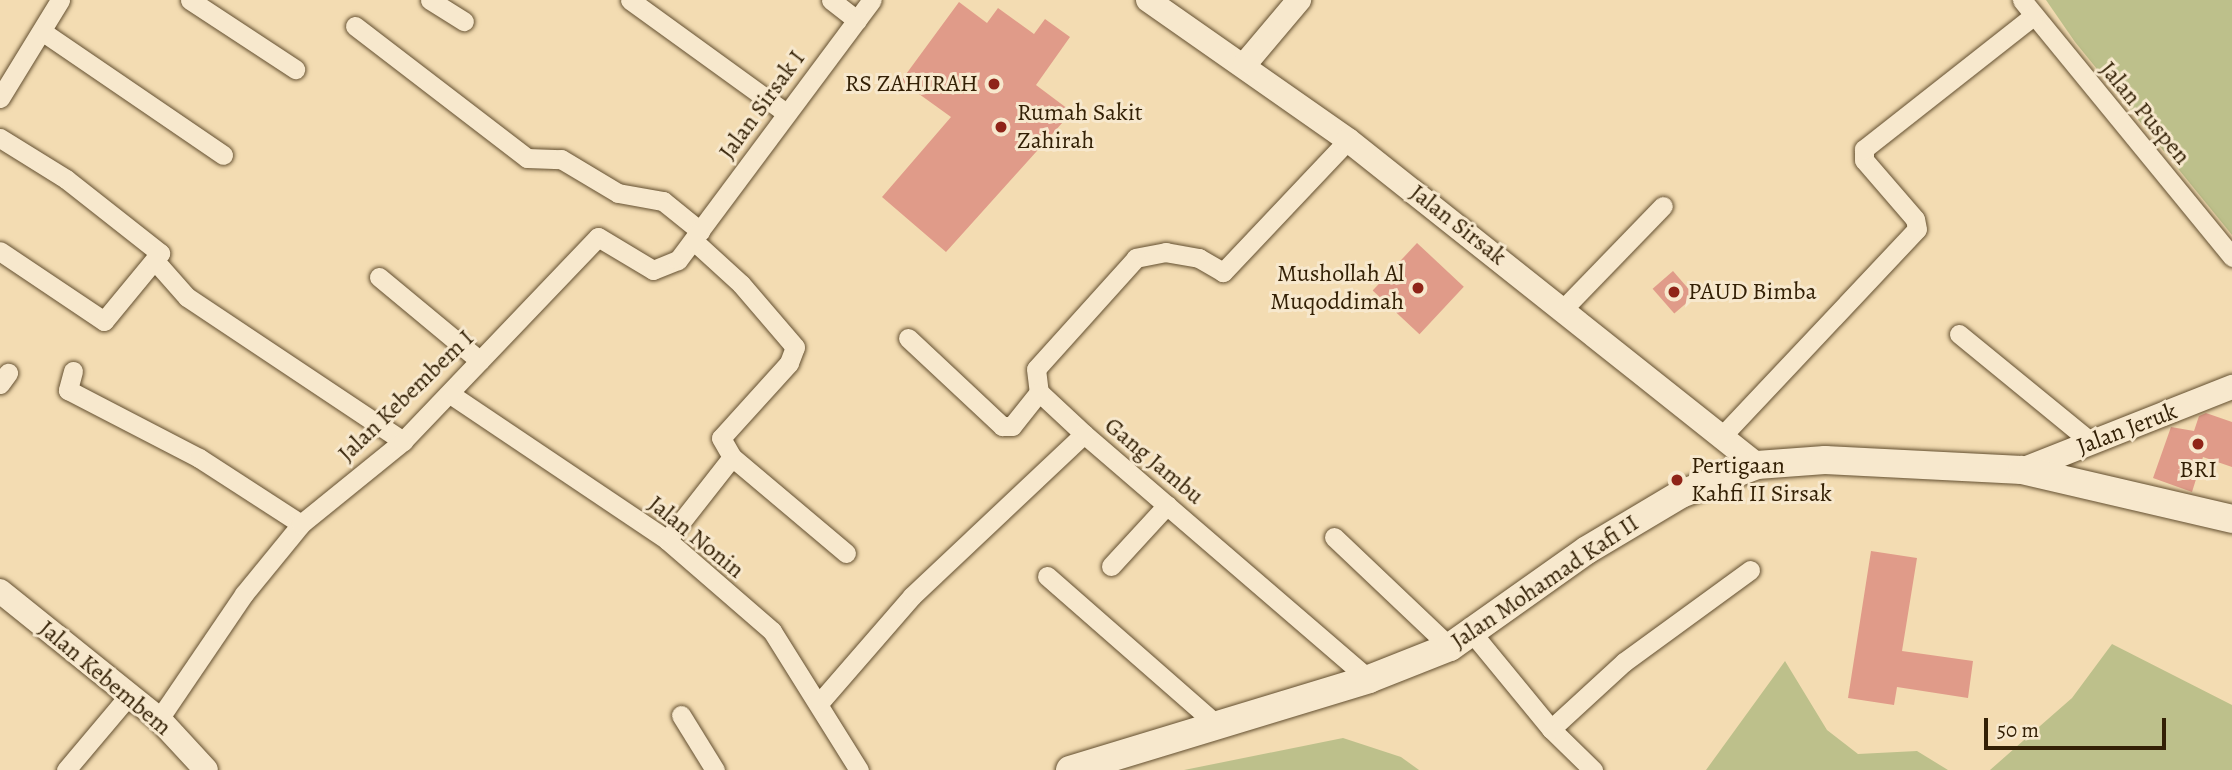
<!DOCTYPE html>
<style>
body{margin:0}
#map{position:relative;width:2232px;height:770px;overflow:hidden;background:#f3dcb2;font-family:Alegreya,serif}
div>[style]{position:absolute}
.green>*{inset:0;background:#bdc08b}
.building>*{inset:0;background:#e09b89;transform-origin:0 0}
.roads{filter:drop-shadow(0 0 2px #634f30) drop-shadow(0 0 2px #634f30)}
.minor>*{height:19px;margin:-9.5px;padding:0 9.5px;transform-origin:9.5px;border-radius:9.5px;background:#f7e8cd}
.tertiary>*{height:24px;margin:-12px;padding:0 12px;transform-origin:12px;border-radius:12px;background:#f7e8cd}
.secondary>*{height:28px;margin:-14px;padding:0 14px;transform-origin:14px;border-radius:14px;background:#f7e8cd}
.dots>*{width:19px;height:19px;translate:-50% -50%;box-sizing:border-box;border:4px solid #f7e8cd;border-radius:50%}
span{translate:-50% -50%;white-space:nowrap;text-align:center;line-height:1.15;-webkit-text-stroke:6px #f7e8cd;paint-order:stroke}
.poi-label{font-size:24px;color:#332005}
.right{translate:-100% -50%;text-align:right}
.left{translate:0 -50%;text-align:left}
.street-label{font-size:24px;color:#332005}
.scale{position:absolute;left:1984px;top:718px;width:182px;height:32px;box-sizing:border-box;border:4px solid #332005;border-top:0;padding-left:9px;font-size:21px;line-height:24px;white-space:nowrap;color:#332005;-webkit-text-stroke:5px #f7e8cd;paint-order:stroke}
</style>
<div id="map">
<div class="green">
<i style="clip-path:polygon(2046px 0,2232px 0,2232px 235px,2075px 42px)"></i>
<i style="clip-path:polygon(2112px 644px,2232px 705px,2232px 770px,1990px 770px,2072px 698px)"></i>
<i style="clip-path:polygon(1785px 661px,1827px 730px,1858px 754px,1917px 751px,1948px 770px,1706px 770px)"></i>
<i style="clip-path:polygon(1343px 738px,1401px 757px,1419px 770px,1184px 770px)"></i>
</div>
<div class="building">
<i style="clip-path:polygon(959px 2px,987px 23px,998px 8px,1034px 34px,1045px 19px,1070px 37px,1036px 85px,1072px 112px,946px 252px,882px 197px,951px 117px,901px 81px)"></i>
<i style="left:1417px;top:243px;width:64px;height:65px;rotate:43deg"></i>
<i style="left:1673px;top:271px;width:33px;height:27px;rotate:49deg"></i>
<i style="clip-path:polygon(2206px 413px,2232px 422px,2232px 467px,2203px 457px,2192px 492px,2153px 478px,2171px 427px,2194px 431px,2199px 416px)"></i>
<i style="clip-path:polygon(1871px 551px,1917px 558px,1902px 651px,1973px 661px,1968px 698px,1897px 687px,1894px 705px,1848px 698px)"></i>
</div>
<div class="roads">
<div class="minor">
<i style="left:190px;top:0;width:126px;rotate:33.3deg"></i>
<i style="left:430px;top:0;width:40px;rotate:32deg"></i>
<i style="left:630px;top:0;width:193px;rotate:35.9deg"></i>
<i style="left:831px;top:0;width:33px;rotate:38deg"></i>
<i style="left:2022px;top:0;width:332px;rotate:50.7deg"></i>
<i style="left:355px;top:26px;width:217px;rotate:37.5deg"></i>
<i style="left:527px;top:158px;width:34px;rotate:2deg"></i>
<i style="left:561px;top:159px;width:66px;rotate:30.8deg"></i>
<i style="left:618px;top:193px;width:46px;rotate:10.1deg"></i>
<i style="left:663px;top:201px;width:48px;rotate:39deg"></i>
<i style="left:43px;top:32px;width:218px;rotate:34.3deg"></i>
<i style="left:0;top:98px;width:115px;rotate:-58.5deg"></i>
<i style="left:0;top:138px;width:78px;rotate:31.8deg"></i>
<i style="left:66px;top:179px;width:120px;rotate:38.2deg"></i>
<i style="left:160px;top:253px;width:88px;rotate:129.5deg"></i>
<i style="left:104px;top:321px;width:125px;rotate:-146.1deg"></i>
<i style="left:1348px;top:140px;width:182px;rotate:133.4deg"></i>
<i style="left:1223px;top:272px;width:28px;rotate:-150deg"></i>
<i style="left:1199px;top:258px;width:34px;rotate:-170deg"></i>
<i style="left:1166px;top:252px;width:31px;rotate:169deg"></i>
<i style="left:1136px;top:258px;width:149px;rotate:132deg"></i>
<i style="left:1036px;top:369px;width:23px;rotate:83deg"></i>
<i style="left:1039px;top:392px;width:62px;rotate:43deg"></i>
<i style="left:1084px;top:434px;width:376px;rotate:40.7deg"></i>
<i style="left:695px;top:242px;width:62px;rotate:42.4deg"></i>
<i style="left:741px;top:284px;width:83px;rotate:49.4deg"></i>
<i style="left:795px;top:347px;width:17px;rotate:111deg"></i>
<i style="left:789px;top:363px;width:101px;rotate:132.2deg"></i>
<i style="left:721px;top:438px;width:22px;rotate:60deg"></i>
<i style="left:732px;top:457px;width:149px;rotate:40.1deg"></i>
<i style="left:156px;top:262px;width:47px;rotate:48.5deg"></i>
<i style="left:187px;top:297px;width:260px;rotate:33.7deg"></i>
<i style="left:379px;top:277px;width:131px;rotate:39.7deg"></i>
<i style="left:1564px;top:308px;width:142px;rotate:-45.9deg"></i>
<i style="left:1959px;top:334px;width:172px;rotate:39.3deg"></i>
<i style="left:908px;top:338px;width:129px;rotate:43.1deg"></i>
<i style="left:1002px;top:426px;width:10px"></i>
<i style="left:1012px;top:426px;width:43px;rotate:-51.5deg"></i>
<i style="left:73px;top:371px;width:20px;rotate:105deg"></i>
<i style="left:68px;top:390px;width:148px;rotate:27.4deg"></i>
<i style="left:199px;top:458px;width:121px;rotate:32.9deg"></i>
<i style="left:0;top:384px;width:14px;rotate:-54deg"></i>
<i style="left:450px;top:394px;width:262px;rotate:33.9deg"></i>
<i style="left:667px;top:540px;width:139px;rotate:40.9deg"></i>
<i style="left:772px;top:631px;width:164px;rotate:58deg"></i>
<i style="left:1722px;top:436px;width:284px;rotate:-46.7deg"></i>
<i style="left:1917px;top:229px;width:10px;rotate:-101deg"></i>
<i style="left:1915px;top:219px;width:78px;rotate:-130.8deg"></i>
<i style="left:1864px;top:160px;width:11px;rotate:-90deg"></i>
<i style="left:1864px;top:149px;width:215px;rotate:-38.2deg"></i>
<i style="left:1334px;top:537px;width:160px;rotate:43.5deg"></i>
<i style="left:667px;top:540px;width:105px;rotate:-51.9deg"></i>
<i style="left:1111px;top:566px;width:83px;rotate:-47.4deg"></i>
<i style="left:1047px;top:576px;width:226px;rotate:41.2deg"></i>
<i style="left:1473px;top:634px;width:123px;rotate:50.6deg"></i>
<i style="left:1551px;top:729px;width:59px;rotate:44.3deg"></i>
<i style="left:820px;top:702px;width:140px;rotate:-49deg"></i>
<i style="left:912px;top:596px;width:236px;rotate:-43.3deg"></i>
<i style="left:681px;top:715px;width:65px;rotate:58.3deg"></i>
<i style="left:159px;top:719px;width:151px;rotate:-55.8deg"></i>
<i style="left:244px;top:594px;width:90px;rotate:-50.8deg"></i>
<i style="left:301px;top:524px;width:132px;rotate:-39.1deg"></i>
<i style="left:403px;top:441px;width:282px;rotate:-46.3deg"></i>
<i style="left:598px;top:237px;width:64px;rotate:31deg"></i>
<i style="left:653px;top:270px;width:27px;rotate:-22deg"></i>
<i style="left:678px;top:260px;width:324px;rotate:-53.3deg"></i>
<i style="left:1551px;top:729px;width:99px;rotate:-42.5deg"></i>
<i style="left:1624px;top:662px;width:156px;rotate:-36.1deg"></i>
<i style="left:66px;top:770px;width:99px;rotate:-49.9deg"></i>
</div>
<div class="tertiary">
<i style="left:1148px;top:0;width:244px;rotate:35deg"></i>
<i style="left:1348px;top:140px;width:522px;rotate:38.47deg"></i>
<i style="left:1245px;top:64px;width:84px;rotate:-49.8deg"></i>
<i style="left:2022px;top:470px;width:226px;rotate:-21.6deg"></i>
<i style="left:0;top:591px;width:204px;rotate:38.8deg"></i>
<i style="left:159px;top:719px;width:69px;rotate:47.3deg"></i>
</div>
<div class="secondary">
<i style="left:1070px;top:770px;width:313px;rotate:-16.9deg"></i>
<i style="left:1369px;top:679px;width:87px;rotate:-21.6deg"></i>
<i style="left:1450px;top:647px;width:168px;rotate:-35.3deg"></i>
<i style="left:1587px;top:550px;width:109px;rotate:-30.8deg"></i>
<i style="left:1681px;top:494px;width:81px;rotate:-20.9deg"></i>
<i style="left:1757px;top:465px;width:68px;rotate:-4.2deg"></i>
<i style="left:1825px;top:460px;width:197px;rotate:2.9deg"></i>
<i style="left:2022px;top:470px;width:216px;rotate:13.1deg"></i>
</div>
</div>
<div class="dots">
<i style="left:994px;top:84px;background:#8f2418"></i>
<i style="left:1001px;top:127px;background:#8f2418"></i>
<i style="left:1418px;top:288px;background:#8f2418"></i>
<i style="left:1674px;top:292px;background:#8f2418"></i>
<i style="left:2198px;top:444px;background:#8f2418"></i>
<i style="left:1677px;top:480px;background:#8f2418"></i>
</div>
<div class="poi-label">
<span class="right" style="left:978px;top:84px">RS ZAHIRAH</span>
<span class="left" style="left:1017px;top:127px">Rumah Sakit<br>Zahirah</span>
<span class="right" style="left:1404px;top:288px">Mushollah Al<br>Muqoddimah</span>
<span class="left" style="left:1688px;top:292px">PAUD Bimba</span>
<span class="left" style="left:1691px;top:480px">Pertigaan<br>Kahfi II Sirsak</span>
<span style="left:2198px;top:470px">BRI</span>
</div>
<div class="street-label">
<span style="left:762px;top:105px;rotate:-54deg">Jalan Sirsak I</span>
<span style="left:2145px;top:113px;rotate:50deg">Jalan Puspen</span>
<span style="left:1458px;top:225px;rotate:38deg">Jalan Sirsak</span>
<span style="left:406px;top:396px;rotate:-44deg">Jalan Kebembem I</span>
<span style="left:2127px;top:429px;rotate:-21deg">Jalan Jeruk</span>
<span style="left:1154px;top:461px;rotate:40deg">Gang Jambu</span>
<span style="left:696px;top:537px;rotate:39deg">Jalan Nonin</span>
<span style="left:1545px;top:582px;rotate:-34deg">Jalan Mohamad Kafi II</span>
<span style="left:105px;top:678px;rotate:40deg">Jalan Kebembem</span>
</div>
<div class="scale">50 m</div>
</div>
